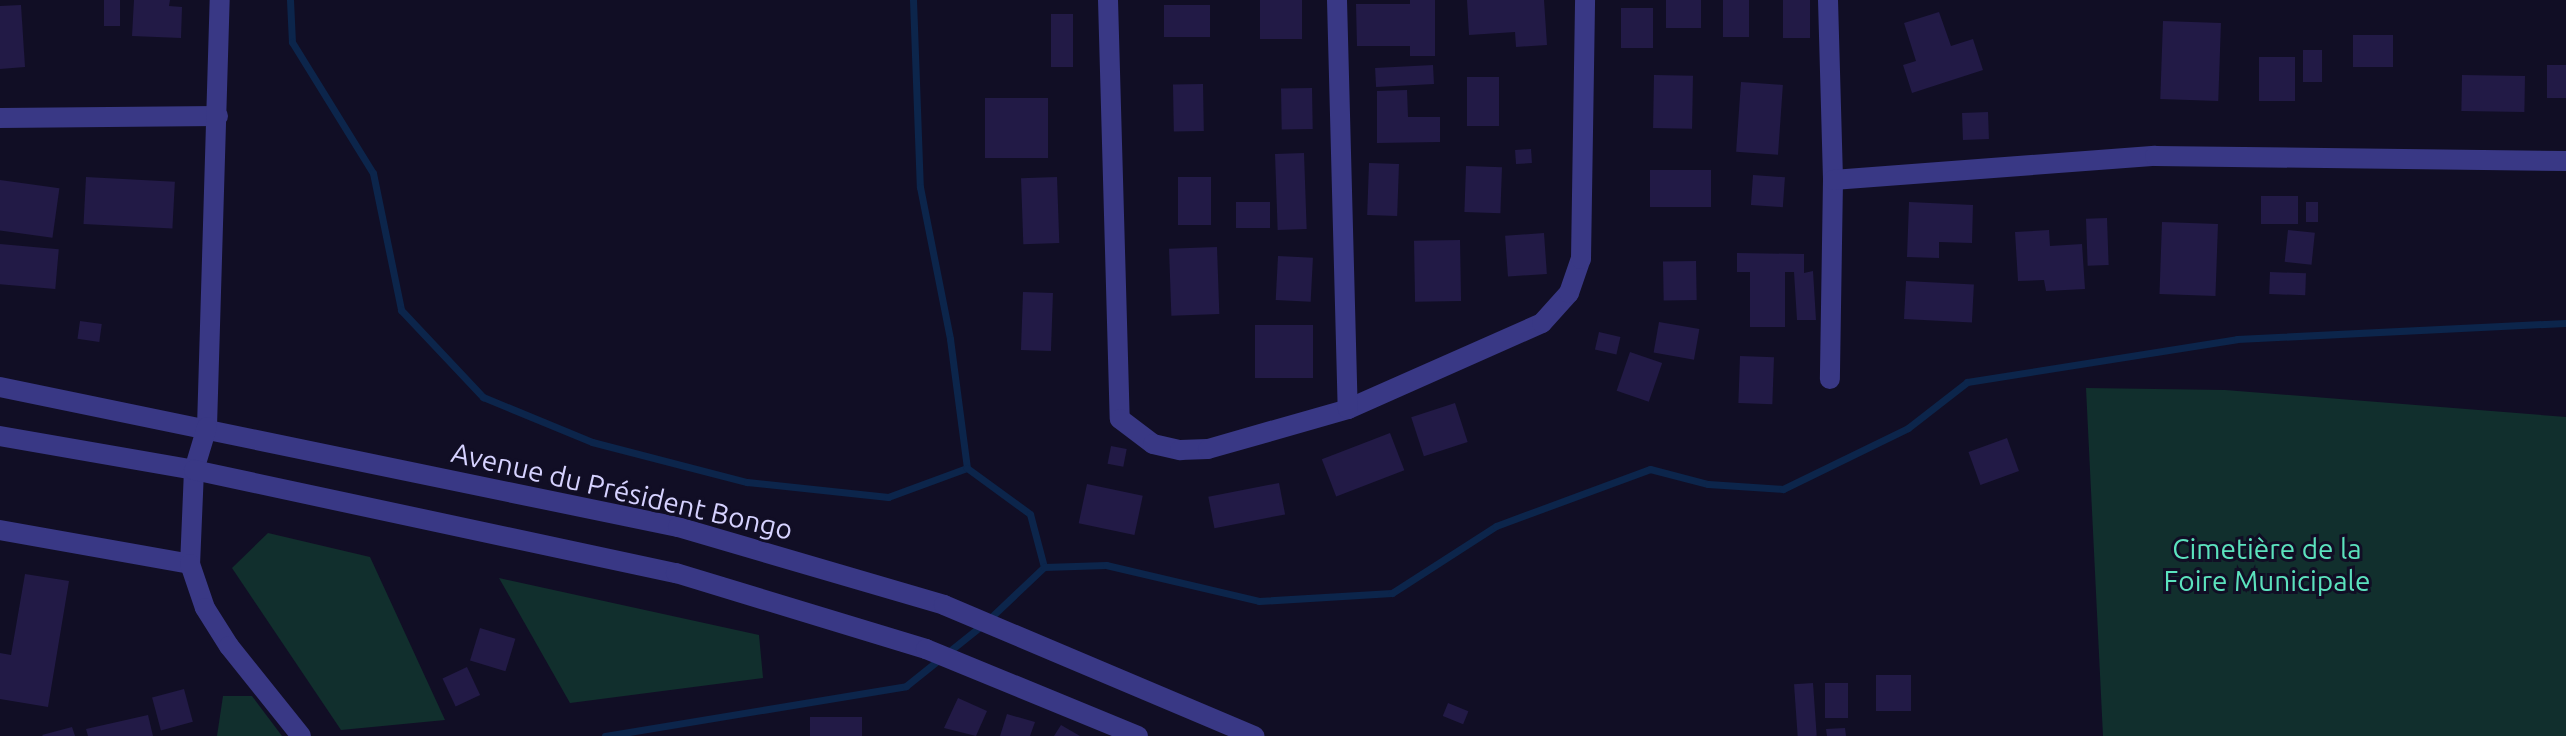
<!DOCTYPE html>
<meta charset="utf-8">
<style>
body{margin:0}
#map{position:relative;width:2566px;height:736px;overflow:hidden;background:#110e25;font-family:Ubuntu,sans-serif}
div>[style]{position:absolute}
.green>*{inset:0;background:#112f2d}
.stream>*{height:7px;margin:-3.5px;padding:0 3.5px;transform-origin:3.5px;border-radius:3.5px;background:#0c254b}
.building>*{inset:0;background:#221a46;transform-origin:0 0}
.minor>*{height:20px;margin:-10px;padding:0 10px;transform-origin:10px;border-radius:10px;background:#393885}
.tertiary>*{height:20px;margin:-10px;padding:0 10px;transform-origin:10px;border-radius:10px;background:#393885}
span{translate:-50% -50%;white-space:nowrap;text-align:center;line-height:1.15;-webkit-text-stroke:6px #110e25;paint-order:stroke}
.street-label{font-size:28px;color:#d6d2ff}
.park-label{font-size:28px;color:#5be2bd}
</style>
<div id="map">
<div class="green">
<i style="clip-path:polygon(2086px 388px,2225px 390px,2566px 417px,2566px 736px,2103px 736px)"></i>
<i style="clip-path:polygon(268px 533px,370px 557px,445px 720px,341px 730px,232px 568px)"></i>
<i style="clip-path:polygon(499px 578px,759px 635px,763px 678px,570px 703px)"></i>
<i style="clip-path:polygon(223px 696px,252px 696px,282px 736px,217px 736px)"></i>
</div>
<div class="stream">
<i style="left:290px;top:0;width:42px;rotate:87.3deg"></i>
<i style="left:292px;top:42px;width:154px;rotate:58.3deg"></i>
<i style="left:373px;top:173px;width:140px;rotate:78.4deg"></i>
<i style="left:401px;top:310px;width:120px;rotate:46.7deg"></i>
<i style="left:483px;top:397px;width:118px;rotate:22.4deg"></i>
<i style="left:592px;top:442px;width:160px;rotate:14.5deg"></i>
<i style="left:747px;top:482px;width:142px;rotate:6.1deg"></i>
<i style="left:888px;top:497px;width:84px;rotate:-20.2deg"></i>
<i style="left:913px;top:0;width:187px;rotate:87.9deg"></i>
<i style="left:920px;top:187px;width:155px;rotate:78.8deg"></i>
<i style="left:950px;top:339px;width:130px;rotate:82.5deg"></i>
<i style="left:967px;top:468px;width:78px;rotate:36.1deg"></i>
<i style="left:1030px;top:514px;width:55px;rotate:75.2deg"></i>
<i style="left:605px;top:736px;width:305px;rotate:-9.4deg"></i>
<i style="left:906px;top:686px;width:102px;rotate:-38.7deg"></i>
<i style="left:986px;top:622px;width:80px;rotate:-43.5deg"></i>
<i style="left:1044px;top:567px;width:62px;rotate:-1.8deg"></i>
<i style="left:1106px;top:565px;width:157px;rotate:13.2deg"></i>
<i style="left:1259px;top:601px;width:133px;rotate:-3.4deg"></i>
<i style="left:1392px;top:593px;width:124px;rotate:-32.8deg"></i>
<i style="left:1496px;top:526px;width:164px;rotate:-20.3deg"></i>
<i style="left:1650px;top:469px;width:60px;rotate:14.5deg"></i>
<i style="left:1708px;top:484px;width:75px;rotate:3.8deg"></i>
<i style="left:1783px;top:489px;width:139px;rotate:-26deg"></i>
<i style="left:1908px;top:428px;width:75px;rotate:-37.9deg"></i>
<i style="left:1967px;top:382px;width:273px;rotate:-9deg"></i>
<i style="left:2237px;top:339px;width:329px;rotate:-2.8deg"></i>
</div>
<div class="building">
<i style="left:104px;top:0;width:16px;height:26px"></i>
<i style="clip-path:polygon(134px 0,170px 0,169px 6px,182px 7px,181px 38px,132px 36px)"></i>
<i style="left:1260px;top:0;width:42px;height:39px"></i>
<i style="clip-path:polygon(1410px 0,1435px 0,1435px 56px,1410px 56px,1410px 46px,1357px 46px,1356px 4px,1410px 4px)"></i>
<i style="clip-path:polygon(1467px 0,1544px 0,1547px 45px,1516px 47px,1515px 32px,1469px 35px)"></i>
<i style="left:1666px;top:0;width:35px;height:28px"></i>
<i style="left:1723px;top:0;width:26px;height:37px"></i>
<i style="left:1783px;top:0;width:27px;height:38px"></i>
<i style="clip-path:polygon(21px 5px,25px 67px,0 69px,0 6px)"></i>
<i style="left:1164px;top:5px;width:46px;height:32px"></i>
<i style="left:1621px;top:8px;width:32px;height:40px"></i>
<i style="clip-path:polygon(1939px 12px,1951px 46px,1973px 39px,1983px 70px,1912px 93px,1903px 65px,1916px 61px,1904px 23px)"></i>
<i style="left:1051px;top:14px;width:22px;height:53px"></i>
<i style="left:2163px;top:21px;width:58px;height:78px;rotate:2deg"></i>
<i style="left:2353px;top:35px;width:40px;height:32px"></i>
<i style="left:2303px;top:50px;width:19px;height:32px"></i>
<i style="left:2259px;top:57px;width:36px;height:44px"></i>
<i style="left:1433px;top:65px;width:19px;height:58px;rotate:87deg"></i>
<i style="left:2547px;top:65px;width:19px;height:33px"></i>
<i style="left:1654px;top:75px;width:39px;height:53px;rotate:1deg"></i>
<i style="left:2462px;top:75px;width:63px;height:36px;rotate:1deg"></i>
<i style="left:1467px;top:77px;width:32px;height:49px"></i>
<i style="left:1741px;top:82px;width:42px;height:70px;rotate:4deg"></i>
<i style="left:1203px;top:84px;width:47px;height:30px;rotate:89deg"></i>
<i style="left:1312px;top:88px;width:41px;height:31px;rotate:89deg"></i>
<i style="clip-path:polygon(1407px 90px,1408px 117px,1440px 117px,1440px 142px,1377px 143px,1377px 91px)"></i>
<i style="left:985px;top:98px;width:63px;height:60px"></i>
<i style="left:1988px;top:112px;width:27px;height:26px;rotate:88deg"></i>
<i style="left:1531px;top:149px;width:14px;height:16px;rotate:86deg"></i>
<i style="left:1304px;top:153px;width:76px;height:29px;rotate:88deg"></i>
<i style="left:1369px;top:163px;width:30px;height:52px;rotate:2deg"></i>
<i style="left:1466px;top:166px;width:36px;height:46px;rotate:2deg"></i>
<i style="left:1711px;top:170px;width:37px;height:61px;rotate:90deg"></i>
<i style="left:1753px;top:175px;width:32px;height:30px;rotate:4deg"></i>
<i style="left:86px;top:177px;width:89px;height:47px;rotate:3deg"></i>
<i style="left:1057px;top:177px;width:66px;height:36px;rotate:88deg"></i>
<i style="left:1178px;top:177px;width:33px;height:48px"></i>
<i style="left:0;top:180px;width:60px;height:50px;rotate:8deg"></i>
<i style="left:2261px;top:196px;width:37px;height:28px"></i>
<i style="left:1236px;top:202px;width:34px;height:26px"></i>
<i style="clip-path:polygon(1909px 202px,1973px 205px,1972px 243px,1939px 242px,1939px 258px,1907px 257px)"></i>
<i style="left:2306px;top:202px;width:12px;height:20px"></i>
<i style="left:2107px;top:218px;width:47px;height:21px;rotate:88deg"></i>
<i style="left:2162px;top:222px;width:56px;height:72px;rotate:2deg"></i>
<i style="clip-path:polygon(2049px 230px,2050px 246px,2082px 244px,2085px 289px,2046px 291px,2044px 280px,2018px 281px,2015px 232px)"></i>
<i style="left:2288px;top:230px;width:27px;height:32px;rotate:6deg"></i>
<i style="left:1544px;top:233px;width:41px;height:39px;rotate:86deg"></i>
<i style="left:1460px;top:240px;width:61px;height:46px;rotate:89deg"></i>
<i style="left:0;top:244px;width:59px;height:40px;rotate:5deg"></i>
<i style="left:1217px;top:247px;width:67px;height:48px;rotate:88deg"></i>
<i style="clip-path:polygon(1737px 253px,1804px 254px,1804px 273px,1813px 271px,1816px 320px,1797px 320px,1794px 272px,1785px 272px,1785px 327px,1750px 327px,1750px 272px,1737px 272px)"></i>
<i style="left:1278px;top:256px;width:35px;height:44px;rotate:3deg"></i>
<i style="left:1696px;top:261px;width:39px;height:33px;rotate:89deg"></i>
<i style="left:2270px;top:272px;width:36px;height:22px;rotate:2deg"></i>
<i style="left:1906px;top:281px;width:68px;height:38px;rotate:3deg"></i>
<i style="left:1023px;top:292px;width:30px;height:58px;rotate:2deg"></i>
<i style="left:80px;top:321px;width:22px;height:18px;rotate:8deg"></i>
<i style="left:1659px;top:322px;width:41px;height:31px;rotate:10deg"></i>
<i style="left:1255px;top:325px;width:58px;height:53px"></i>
<i style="left:1599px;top:332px;width:22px;height:18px;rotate:13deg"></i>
<i style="left:1630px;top:352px;width:34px;height:41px;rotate:19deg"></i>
<i style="left:1740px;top:356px;width:34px;height:47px;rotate:2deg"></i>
<i style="left:1455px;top:403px;width:41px;height:46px;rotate:72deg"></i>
<i style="left:1390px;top:433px;width:40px;height:73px;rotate:69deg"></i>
<i style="left:2007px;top:438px;width:35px;height:41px;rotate:70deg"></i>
<i style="left:1111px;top:446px;width:16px;height:18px;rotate:11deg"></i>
<i style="left:1279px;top:483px;width:32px;height:72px;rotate:79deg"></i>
<i style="left:1087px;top:484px;width:57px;height:40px;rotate:12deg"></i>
<i style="clip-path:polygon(25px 574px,69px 581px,48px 707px,0 699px,0 653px,11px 655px)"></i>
<i style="left:480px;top:628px;width:37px;height:34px;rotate:17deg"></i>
<i style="left:467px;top:667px;width:31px;height:27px;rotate:65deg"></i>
<i style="left:1876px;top:675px;width:35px;height:36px"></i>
<i style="left:1813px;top:683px;width:53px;height:19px;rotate:86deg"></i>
<i style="left:1825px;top:683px;width:23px;height:35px"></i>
<i style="left:184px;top:689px;width:34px;height:33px;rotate:75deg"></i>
<i style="clip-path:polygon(958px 698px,987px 711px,976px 736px,944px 728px)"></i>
<i style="left:1448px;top:703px;width:22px;height:14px;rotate:22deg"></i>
<i style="clip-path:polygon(1007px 714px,1035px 722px,1030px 736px,1000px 736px)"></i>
<i style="clip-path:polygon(148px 715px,153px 736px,88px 736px,86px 729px)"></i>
<i style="left:810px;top:717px;width:52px;height:19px"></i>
<i style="clip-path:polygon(1061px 725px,1080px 736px,1054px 736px)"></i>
<i style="clip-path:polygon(72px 727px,75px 736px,43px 736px,42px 735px)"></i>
<i style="clip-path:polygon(1845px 728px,1846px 736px,1827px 736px,1826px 729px)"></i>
</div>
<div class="minor">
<i style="left:1108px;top:0;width:419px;rotate:88.4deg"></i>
<i style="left:1120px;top:419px;width:41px;rotate:37.1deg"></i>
<i style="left:1153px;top:444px;width:28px;rotate:13deg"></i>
<i style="left:1180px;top:450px;width:28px;rotate:-2deg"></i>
<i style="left:1208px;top:449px;width:146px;rotate:-15.9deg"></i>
<i style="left:1348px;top:409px;width:212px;rotate:-23.9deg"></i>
<i style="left:1542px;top:323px;width:40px;rotate:-48deg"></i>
<i style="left:1569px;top:293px;width:36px;rotate:-71deg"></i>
<i style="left:1581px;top:259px;width:259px;rotate:-89.1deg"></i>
<i style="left:1337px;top:0;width:409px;rotate:88.5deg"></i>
<i style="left:1828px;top:0;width:180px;rotate:88.4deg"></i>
<i style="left:1833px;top:180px;width:199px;rotate:90.9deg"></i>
<i style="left:0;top:118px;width:218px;rotate:-0.5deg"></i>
<i style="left:1833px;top:180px;width:323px;rotate:-4.3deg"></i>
<i style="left:2155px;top:156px;width:411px;rotate:0.7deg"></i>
<i style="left:207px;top:427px;width:427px;rotate:-88.3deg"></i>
<i style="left:0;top:530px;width:193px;rotate:10.1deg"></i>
</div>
<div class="tertiary">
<i style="left:0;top:387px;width:692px;rotate:11.67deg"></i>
<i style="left:678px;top:527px;width:277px;rotate:16.3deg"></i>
<i style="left:944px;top:605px;width:337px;rotate:22.9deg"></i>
<i style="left:207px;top:427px;width:45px;rotate:106.8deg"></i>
<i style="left:194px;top:470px;width:94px;rotate:92.4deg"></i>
<i style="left:190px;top:564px;width:46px;rotate:71.2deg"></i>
<i style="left:205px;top:608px;width:45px;rotate:57.7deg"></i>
<i style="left:229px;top:646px;width:115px;rotate:51.3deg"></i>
<i style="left:0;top:436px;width:197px;rotate:9.9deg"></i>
<i style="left:194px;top:470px;width:493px;rotate:12.1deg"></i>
<i style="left:676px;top:573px;width:261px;rotate:16.9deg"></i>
<i style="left:926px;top:649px;width:229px;rotate:22.3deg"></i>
</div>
<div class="street-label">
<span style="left:622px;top:491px;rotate:13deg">Avenue du Président Bongo</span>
</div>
<div class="park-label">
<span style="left:2267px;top:565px">Cimetière de la<br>Foire Municipale</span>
</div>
</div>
